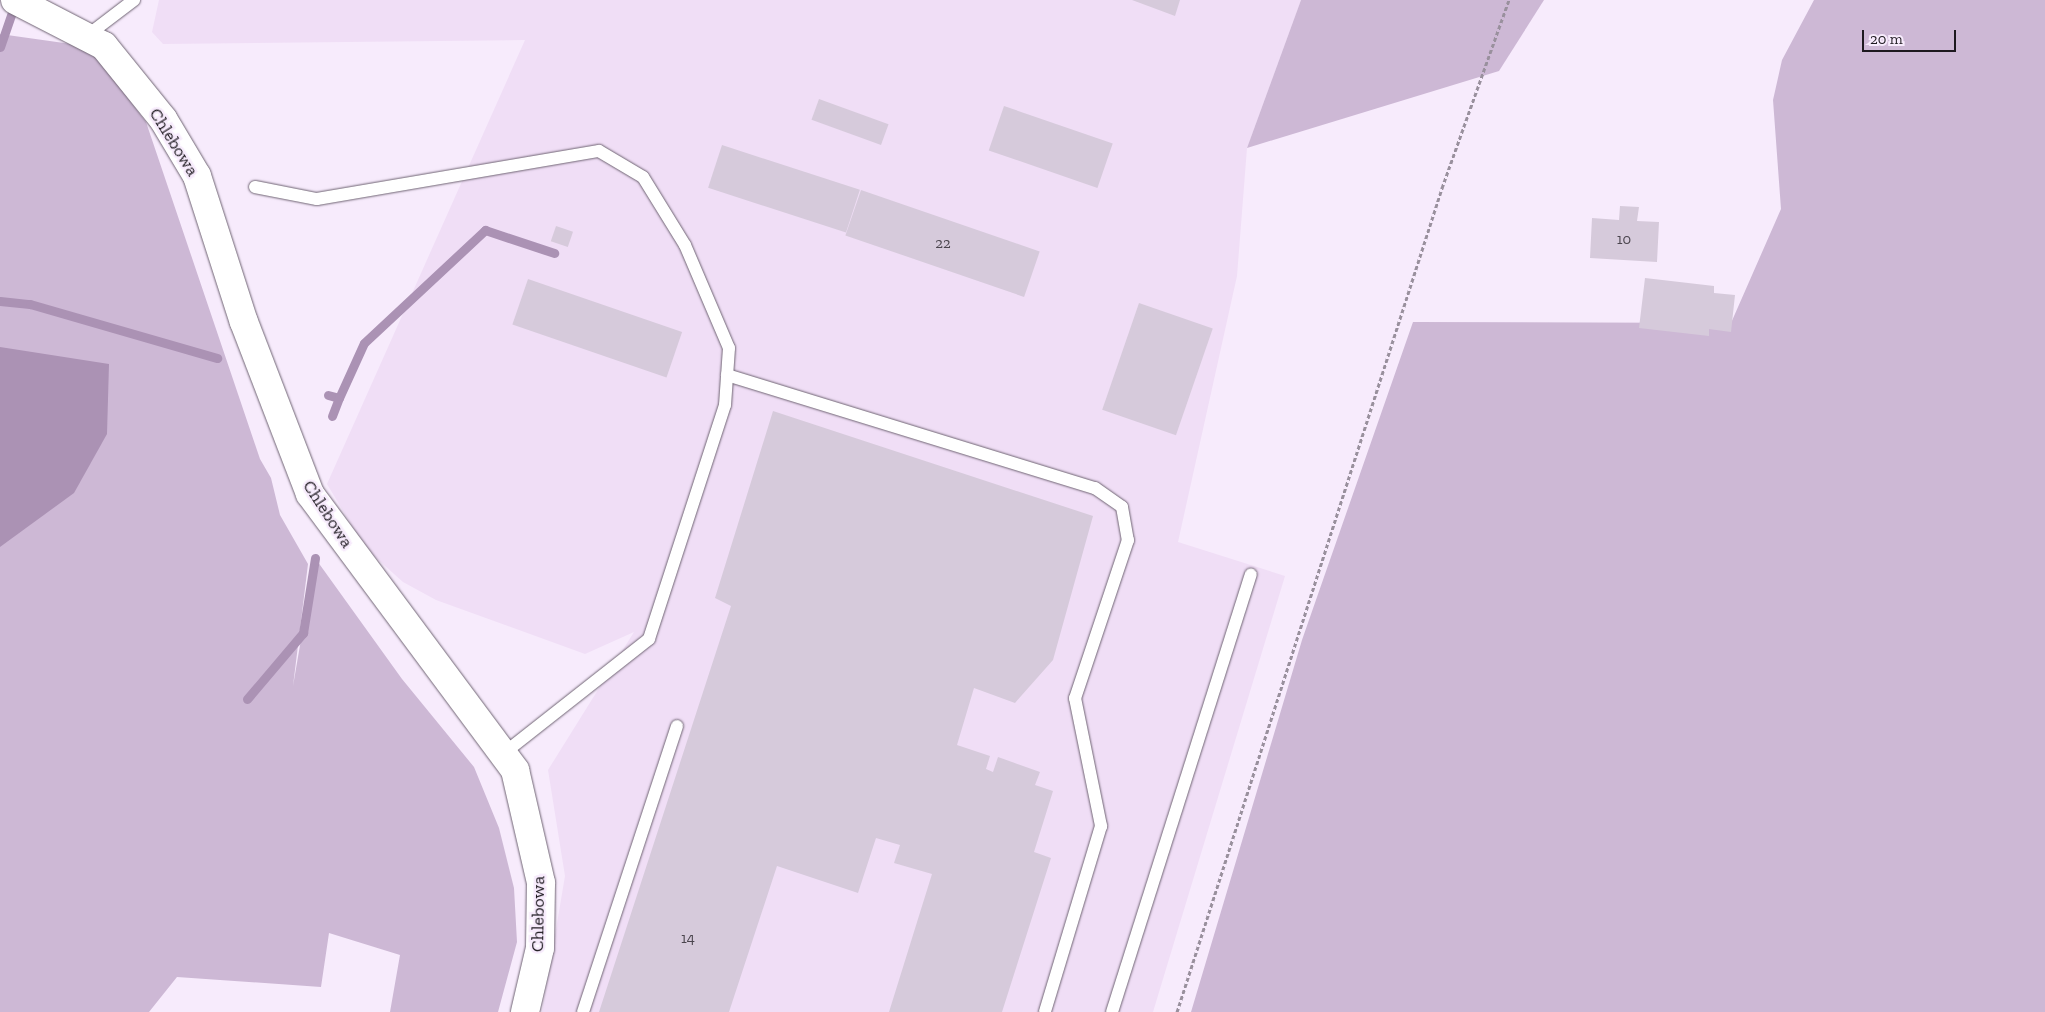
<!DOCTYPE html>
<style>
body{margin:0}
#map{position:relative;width:2045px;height:1012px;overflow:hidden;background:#f7ebfc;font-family:"Zilla Slab",serif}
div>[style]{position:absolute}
.built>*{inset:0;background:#f0def6}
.green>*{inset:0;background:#cdb8d5}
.water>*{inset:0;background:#ab92b4}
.stream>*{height:9px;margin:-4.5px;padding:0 4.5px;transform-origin:4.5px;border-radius:4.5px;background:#ab92b4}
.building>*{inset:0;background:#d6cadb;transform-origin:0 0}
.path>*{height:3px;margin-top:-1.5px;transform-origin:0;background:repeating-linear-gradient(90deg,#99909d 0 4px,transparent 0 6.5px)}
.roads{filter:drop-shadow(0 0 1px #6f6473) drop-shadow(0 0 1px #6f6473)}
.lane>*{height:12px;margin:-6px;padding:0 6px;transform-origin:6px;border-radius:6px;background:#fff}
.secondary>*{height:28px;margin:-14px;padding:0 14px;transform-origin:14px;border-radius:14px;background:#fff}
span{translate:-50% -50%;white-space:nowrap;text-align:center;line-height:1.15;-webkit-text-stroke:5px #f7ebfc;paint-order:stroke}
.number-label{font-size:15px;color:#4b454e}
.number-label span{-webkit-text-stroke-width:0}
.street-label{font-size:18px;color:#1d191f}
.scale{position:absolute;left:1862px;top:30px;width:94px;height:22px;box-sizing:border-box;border:2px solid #1d191f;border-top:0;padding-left:6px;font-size:15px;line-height:18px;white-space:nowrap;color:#1d191f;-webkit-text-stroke:4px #f7ebfc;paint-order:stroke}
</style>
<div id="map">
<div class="built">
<i style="clip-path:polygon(159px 0,1301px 0,1247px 148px,1237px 276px,1178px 542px,1285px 576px,1153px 1012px,542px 1012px,565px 876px,548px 770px,634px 632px,585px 654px,436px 600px,403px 582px,365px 548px,327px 484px,525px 40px,163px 44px,152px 32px)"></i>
</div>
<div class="green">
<i style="clip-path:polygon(1301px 0,1544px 0,1499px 71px,1247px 148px)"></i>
<i style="clip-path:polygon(1814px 0,2045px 0,2045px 1012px,1191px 1012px,1302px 640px,1413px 322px,1731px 323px,1781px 209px,1773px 100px,1782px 60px)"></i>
<i style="clip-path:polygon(0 34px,71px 44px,94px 53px,146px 122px,260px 459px,271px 478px,280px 515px,308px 564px,293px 686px,315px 558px,402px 679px,474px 767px,499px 828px,514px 888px,517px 942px,498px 1012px,390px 1012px,400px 955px,329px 933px,321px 987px,177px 977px,149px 1012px,0 1012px)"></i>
</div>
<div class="water">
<i style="clip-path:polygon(0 347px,109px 364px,107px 434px,74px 493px,0 547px)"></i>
</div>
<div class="stream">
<i style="left:0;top:47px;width:34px;rotate:-71deg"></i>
<i style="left:0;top:301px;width:30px;rotate:6deg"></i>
<i style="left:30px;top:304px;width:195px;rotate:16.1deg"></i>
<i style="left:328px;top:395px;width:11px;rotate:15deg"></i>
<i style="left:339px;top:398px;width:60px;rotate:-65.6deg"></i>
<i style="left:364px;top:343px;width:166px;rotate:-43deg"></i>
<i style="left:485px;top:230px;width:73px;rotate:18.4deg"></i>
<i style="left:332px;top:416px;width:19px;rotate:-69deg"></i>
<i style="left:247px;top:699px;width:87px;rotate:-49.7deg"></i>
<i style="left:303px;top:633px;width:76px;rotate:-80.9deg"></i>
</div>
<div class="building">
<i style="clip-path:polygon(1132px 0,1180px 0,1175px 16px)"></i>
<i style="left:819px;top:99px;width:74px;height:22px;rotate:20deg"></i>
<i style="left:1004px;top:106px;width:115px;height:47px;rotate:19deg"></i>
<i style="left:722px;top:145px;width:145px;height:45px;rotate:18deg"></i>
<i style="left:861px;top:190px;width:189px;height:48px;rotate:19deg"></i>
<i style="clip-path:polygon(1620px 206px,1639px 207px,1637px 221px,1659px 222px,1657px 262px,1590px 258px,1592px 218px,1619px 220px)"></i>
<i style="left:556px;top:226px;width:18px;height:16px;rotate:19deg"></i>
<i style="clip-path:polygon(1645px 278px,1714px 286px,1714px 293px,1735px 295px,1731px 332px,1709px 329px,1709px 336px,1639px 328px)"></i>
<i style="left:528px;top:279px;width:163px;height:48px;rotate:19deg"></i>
<i style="left:1139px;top:303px;width:78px;height:113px;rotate:19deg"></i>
<i style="clip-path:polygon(773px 411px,1093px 516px,1053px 660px,1015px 703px,974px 688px,957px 745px,990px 756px,986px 769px,993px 772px,998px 757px,1040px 772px,1035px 785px,1053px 791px,1034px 852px,1051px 858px,1002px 1012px,889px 1012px,932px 874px,894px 863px,900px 845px,876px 838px,858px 893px,777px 866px,729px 1012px,599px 1012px,731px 606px,715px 598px)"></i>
</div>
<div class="path">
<i style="left:1177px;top:1012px;width:866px;rotate:-72.17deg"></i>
<i style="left:1442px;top:188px;width:200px;rotate:-70.4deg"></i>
</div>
<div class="roads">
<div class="lane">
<i style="left:88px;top:35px;width:58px;rotate:-37.3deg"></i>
<i style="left:255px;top:187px;width:63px;rotate:11deg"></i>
<i style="left:317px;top:199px;width:286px;rotate:-9.7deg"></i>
<i style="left:599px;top:151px;width:51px;rotate:30.6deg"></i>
<i style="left:643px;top:177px;width:80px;rotate:58.3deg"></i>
<i style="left:685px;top:245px;width:112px;rotate:66.9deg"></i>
<i style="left:729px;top:348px;width:57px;rotate:94deg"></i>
<i style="left:725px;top:405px;width:246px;rotate:108deg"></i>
<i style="left:649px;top:639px;width:184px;rotate:141.8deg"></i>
<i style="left:727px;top:375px;width:385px;rotate:17.1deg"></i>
<i style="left:1095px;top:488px;width:33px;rotate:35deg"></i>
<i style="left:1122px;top:507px;width:34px;rotate:80deg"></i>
<i style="left:1128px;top:540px;width:167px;rotate:108.5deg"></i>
<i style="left:1075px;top:698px;width:131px;rotate:78.5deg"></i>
<i style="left:1101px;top:826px;width:194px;rotate:106.8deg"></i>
<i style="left:583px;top:1012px;width:301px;rotate:-71.8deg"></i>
<i style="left:1112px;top:1012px;width:459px;rotate:-72.4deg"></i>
</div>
<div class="secondary">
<i style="left:15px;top:0;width:100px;rotate:27.3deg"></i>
<i style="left:104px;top:46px;width:94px;rotate:51.1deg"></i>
<i style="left:163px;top:119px;width:66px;rotate:59.2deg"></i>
<i style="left:197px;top:176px;width:153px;rotate:72.2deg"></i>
<i style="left:244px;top:322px;width:184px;rotate:69deg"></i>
<i style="left:310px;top:494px;width:344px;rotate:53.4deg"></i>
<i style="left:515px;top:770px;width:116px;rotate:77deg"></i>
<i style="left:541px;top:883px;width:65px;rotate:90.9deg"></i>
<i style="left:540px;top:948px;width:66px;rotate:103.2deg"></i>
</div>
</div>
<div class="number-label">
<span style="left:1624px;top:240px">10</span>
<span style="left:943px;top:244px">22</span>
<span style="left:688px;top:939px">14</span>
</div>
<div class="street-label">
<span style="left:174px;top:142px;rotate:58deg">Chlebowa</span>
<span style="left:328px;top:514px;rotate:57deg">Chlebowa</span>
<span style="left:538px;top:914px;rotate:-89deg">Chlebowa</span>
</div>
<div class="scale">20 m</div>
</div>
